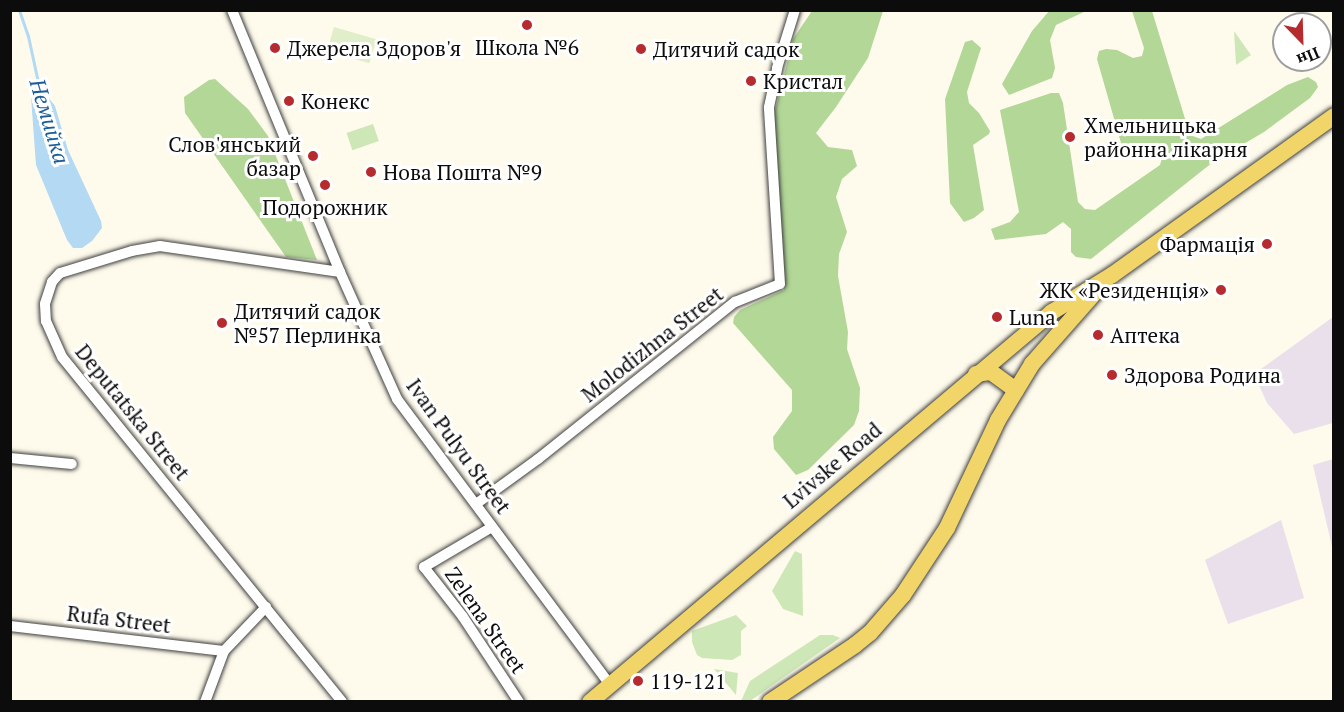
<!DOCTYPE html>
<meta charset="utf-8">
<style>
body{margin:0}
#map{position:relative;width:1344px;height:712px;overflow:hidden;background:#fefbec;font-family:"PT Serif",serif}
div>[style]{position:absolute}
.industrial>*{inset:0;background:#eae0eb}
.green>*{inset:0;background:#cee7b7;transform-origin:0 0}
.forest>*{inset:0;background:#b2d797}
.pitch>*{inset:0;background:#e0eec9;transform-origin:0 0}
.water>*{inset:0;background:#b3d9f3}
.stream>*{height:3px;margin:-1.5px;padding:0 1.5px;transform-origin:1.5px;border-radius:1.5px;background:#b3d9f3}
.roads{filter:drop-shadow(0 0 2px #3f3f3f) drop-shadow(0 0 2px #3f3f3f)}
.street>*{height:10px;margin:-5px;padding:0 5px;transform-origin:5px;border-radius:5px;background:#fff}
.primary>*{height:16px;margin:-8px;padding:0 8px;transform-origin:8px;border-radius:8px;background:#f2d568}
.dots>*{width:16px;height:16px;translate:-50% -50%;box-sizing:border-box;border:3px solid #fff;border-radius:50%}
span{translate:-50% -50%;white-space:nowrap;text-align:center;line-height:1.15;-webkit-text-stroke:6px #fff;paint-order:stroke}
.poi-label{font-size:21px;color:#0c0c0c}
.left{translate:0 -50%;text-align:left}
.right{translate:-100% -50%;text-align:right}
.street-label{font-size:21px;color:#0c0c0c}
.water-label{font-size:22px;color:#1b5d98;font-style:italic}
.frame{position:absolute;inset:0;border:12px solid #0c0c0c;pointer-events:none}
.north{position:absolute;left:1272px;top:12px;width:60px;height:60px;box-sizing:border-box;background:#fff;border:2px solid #9e9e9e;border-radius:50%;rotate:157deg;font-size:16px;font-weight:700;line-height:24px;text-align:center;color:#0c0c0c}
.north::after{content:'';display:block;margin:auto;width:21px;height:27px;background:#b62b2d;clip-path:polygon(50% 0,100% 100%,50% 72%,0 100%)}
</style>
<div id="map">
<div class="industrial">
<i style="clip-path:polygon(1333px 317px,1333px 423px,1294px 434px,1267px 403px,1254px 374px)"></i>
<i style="clip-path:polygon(1333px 459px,1334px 459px,1333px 551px,1313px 465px)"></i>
<i style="clip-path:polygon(1281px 520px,1304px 598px,1228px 624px,1205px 560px)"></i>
</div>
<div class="green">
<i style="clip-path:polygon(1234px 31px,1251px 55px,1236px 65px)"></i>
<i style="left:373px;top:124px;width:18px;height:28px;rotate:71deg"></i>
<i style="clip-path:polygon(795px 551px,802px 554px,803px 616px,783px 609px,772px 591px)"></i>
<i style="clip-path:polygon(736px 615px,747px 626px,741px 631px,741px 655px,732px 660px,702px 658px,697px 655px,692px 642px,692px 631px)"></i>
<i style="clip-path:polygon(820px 635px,833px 635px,840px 638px,750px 701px,741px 701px,750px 681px)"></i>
<i style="clip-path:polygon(714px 669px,738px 673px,736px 695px)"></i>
</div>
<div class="forest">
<i style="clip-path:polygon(1050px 10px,1086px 11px,1056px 25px,1050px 40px,1055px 68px,1052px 78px,1009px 95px,1002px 84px,1032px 31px)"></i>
<i style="clip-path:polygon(812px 11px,883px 11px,868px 58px,836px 107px,816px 133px,828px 147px,852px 150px,857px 166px,842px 179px,836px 197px,847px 232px,839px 254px,838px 276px,848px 332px,847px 349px,860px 388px,859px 411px,854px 425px,808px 470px,796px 475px,774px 449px,773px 437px,792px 411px,792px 390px,733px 323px,734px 317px,740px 310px,784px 290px,774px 115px,793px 39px)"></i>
<i style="clip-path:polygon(1132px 11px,1152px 11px,1190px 135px,1201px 139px,1287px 85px,1308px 77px,1316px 82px,1318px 87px,1310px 98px,1264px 132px,1213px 162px,1091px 259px,1076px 257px,1071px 252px,1071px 229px,1063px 222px,1046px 234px,995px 240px,991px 229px,1010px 222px,1019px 212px,1000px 110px,1051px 93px,1059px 93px,1063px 103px,1078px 202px,1085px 209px,1095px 210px,1160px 165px,1162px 158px,1159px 147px,1152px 146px,1135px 153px,1126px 153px,1123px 150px,1097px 59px,1099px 51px,1106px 49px,1117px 50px,1133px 58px,1142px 56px,1144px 48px)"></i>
<i style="clip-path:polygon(972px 40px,981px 48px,967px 92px,969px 103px,979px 113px,990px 131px,989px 134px,973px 145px,984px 210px,974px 218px,964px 222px,950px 203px,945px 99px,965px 42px)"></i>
<i style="clip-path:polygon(215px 79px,248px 109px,268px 136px,317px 260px,286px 257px,185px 113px,184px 97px,209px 80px)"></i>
</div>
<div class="pitch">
<i style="left:334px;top:27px;width:44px;height:25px;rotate:16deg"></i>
</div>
<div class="water">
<i style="clip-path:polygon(38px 84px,55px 106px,68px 150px,101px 221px,102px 228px,92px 241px,82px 248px,73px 248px,67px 240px,36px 165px,31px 97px,31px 85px)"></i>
</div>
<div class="stream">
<i style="left:19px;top:10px;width:28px;rotate:71deg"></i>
<i style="left:28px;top:36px;width:52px;rotate:77.8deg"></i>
</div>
<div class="roads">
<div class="street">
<i style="left:232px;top:10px;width:283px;rotate:67.6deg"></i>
<i style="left:340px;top:272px;width:139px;rotate:65.8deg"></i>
<i style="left:397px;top:399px;width:354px;rotate:53.3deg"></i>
<i style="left:340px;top:272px;width:182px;rotate:-171.8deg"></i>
<i style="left:160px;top:246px;width:28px;rotate:170deg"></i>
<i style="left:132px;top:251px;width:75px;rotate:163deg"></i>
<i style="left:60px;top:273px;width:12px;rotate:132deg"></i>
<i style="left:52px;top:282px;width:23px;rotate:108deg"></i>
<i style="left:45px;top:304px;width:17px;rotate:87deg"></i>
<i style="left:46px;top:321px;width:39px;rotate:66deg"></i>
<i style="left:62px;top:357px;width:444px;rotate:50.9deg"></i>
<i style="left:10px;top:458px;width:62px;rotate:5.5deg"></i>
<i style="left:476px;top:504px;width:77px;rotate:-36deg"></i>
<i style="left:538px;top:459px;width:252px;rotate:-38.6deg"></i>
<i style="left:735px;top:302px;width:48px;rotate:-21.8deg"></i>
<i style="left:780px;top:284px;width:177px;rotate:-93.6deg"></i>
<i style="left:769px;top:107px;width:40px;rotate:-78deg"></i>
<i style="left:777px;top:68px;width:61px;rotate:-72.8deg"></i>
<i style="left:492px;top:527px;width:79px;rotate:149.5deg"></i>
<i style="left:424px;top:567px;width:63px;rotate:52deg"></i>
<i style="left:463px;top:617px;width:102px;rotate:56.6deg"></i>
<i style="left:10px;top:626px;width:215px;rotate:6.7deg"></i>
<i style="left:205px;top:702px;width:54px;rotate:-69.6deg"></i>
<i style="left:224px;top:651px;width:61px;rotate:-46.3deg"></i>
</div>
<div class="primary">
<i style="left:976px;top:374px;width:15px;rotate:-8deg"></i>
<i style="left:991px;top:372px;width:31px;rotate:36deg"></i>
<i style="left:590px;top:702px;width:605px;rotate:-40.17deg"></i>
<i style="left:1052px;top:312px;width:70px;rotate:-31.7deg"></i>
<i style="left:1112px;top:275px;width:273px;rotate:-35.6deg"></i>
<i style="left:770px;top:702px;width:102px;rotate:-33.8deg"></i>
<i style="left:855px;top:645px;width:19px;rotate:-39deg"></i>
<i style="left:870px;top:633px;width:50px;rotate:-49deg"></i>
<i style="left:903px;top:595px;width:80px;rotate:-56.7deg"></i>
<i style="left:947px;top:528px;width:119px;rotate:-64.7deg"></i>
<i style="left:998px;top:420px;width:66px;rotate:-58.7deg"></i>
<i style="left:1032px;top:364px;width:98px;rotate:-48.7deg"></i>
</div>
</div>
<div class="dots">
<i style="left:527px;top:25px;background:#b62b2d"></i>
<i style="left:275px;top:48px;background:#b62b2d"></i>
<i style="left:641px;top:49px;background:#b62b2d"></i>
<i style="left:751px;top:81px;background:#b62b2d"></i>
<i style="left:289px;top:101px;background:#b62b2d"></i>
<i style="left:1070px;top:137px;background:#b62b2d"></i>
<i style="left:313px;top:156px;background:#b62b2d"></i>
<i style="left:371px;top:172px;background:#b62b2d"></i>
<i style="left:325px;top:185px;background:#b62b2d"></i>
<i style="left:1267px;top:244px;background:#b62b2d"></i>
<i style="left:1221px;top:290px;background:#b62b2d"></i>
<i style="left:997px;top:317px;background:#b62b2d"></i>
<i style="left:222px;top:323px;background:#b62b2d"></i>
<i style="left:1098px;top:335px;background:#b62b2d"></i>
<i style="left:1112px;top:375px;background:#b62b2d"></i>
<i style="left:638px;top:681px;background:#b62b2d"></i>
</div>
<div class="poi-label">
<span style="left:527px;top:47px">Школа №6</span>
<span class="left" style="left:287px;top:48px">Джерела Здоров'я</span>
<span class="left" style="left:653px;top:49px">Дитячий садок</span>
<span class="left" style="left:763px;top:81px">Кристал</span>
<span class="left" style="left:301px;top:101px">Конекс</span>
<span class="left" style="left:1084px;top:137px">Хмельницька<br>районна лікарня</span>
<span class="right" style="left:301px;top:156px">Слов'янський<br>базар</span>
<span class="left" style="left:383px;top:172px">Нова Пошта №9</span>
<span style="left:325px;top:207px">Подорожник</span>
<span class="right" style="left:1255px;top:244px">Фармація</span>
<span class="right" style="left:1209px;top:290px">ЖК «Резиденція»</span>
<span class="left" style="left:234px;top:323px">Дитячий садок<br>№57 Перлинка</span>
<span class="left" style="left:1009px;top:317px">Luna</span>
<span class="left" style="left:1110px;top:335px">Аптека</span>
<span class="left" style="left:1124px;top:375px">Здорова Родина</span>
<span class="left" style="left:650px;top:681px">119-121</span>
</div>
<div class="street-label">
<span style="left:652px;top:344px;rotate:-38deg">Molodizhna Street</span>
<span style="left:133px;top:412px;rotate:51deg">Deputatska Street</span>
<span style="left:459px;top:446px;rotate:54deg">Ivan Pulyu Street</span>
<span style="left:832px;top:465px;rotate:-40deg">Lvivske Road</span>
<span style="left:119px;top:619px;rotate:7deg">Rufa Street</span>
<span style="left:486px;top:620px;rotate:55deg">Zelena Street</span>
</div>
<div class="water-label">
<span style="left:50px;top:121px;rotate:73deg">Немийка</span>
</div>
<div class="frame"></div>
<div class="north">Пн</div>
</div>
